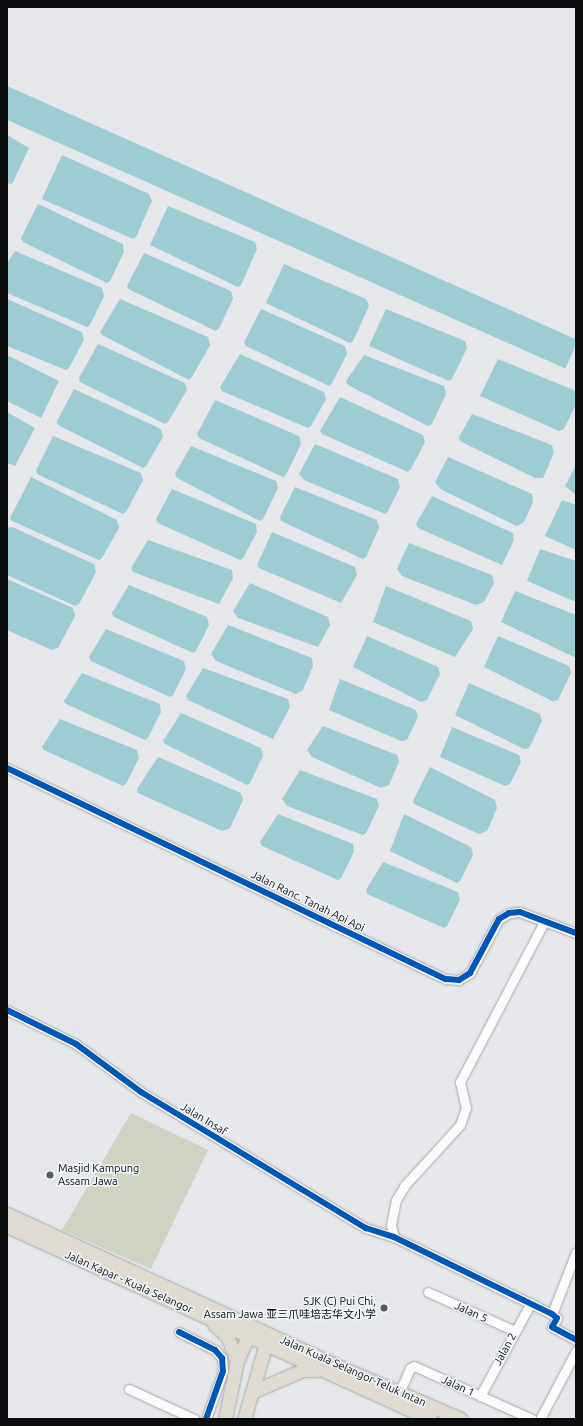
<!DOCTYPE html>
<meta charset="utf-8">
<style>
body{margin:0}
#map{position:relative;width:583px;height:1426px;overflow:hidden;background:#e5e7ea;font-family:Ubuntu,"Noto Sans SC",sans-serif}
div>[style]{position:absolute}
.green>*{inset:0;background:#cfd3c2}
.water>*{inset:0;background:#9dccd3;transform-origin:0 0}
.roads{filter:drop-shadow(0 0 1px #a6a8aa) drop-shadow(0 0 1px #a6a8aa)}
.minor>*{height:9px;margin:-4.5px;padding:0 4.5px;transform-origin:4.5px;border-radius:4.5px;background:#fbfbfc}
.highway>*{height:13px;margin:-6.5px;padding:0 6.5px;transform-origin:6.5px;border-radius:6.5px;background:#e0dbd0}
.cycleway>*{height:6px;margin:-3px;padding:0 3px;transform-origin:3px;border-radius:3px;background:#0057b8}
.dots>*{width:11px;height:11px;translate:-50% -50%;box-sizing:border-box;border:2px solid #f1f4f9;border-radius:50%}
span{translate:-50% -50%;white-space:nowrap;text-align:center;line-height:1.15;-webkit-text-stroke:3px #f1f4f9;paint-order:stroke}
.street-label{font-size:11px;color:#0b0c0d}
.poi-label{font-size:11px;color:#0b0c0d}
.left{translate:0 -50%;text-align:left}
.right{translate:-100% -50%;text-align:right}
.frame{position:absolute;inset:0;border:8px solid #0b0c0d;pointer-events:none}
</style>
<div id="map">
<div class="green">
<i style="clip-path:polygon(131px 1113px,208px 1150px,151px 1269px,62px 1230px)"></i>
</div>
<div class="water">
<i style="left:7px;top:86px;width:625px;height:31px;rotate:24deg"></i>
<i style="clip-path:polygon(7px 135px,29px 148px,12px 184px,7px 183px)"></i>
<i style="clip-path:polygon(62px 155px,149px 194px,152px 201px,136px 237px,133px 239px,42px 199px)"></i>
<i style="clip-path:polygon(38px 204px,123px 244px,124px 252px,110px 281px,107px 283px,23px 242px,21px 238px)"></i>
<i style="clip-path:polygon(168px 206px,255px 242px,257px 249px,241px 285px,238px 287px,150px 245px)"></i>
<i style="clip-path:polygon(15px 251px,102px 288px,104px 296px,90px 325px,87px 327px,7px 293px,7px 263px)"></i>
<i style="clip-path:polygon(144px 253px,231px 291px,233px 299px,219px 328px,216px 331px,128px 289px,127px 286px)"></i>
<i style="clip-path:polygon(284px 264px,366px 299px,369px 306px,353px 341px,350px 343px,266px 303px)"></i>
<i style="clip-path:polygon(7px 299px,82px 332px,84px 340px,69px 368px,66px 370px,7px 346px)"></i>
<i style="clip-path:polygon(120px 299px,208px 337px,210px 345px,192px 377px,189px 380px,102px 335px,100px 332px)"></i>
<i style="clip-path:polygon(261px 309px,345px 346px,347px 354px,332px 383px,329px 386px,246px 346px,244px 342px)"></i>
<i style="clip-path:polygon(386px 309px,465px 341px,467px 348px,452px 379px,449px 381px,369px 346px)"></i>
<i style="clip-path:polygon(98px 344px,185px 383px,187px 390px,168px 422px,165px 424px,80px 382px,79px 378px)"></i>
<i style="clip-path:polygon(240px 354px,324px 392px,326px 399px,311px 426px,308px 428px,222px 391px,220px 387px)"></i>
<i style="clip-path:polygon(7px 355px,59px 381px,41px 418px,7px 401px)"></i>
<i style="clip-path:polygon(364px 355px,444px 386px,446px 394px,432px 424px,428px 426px,348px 385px,346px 381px)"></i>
<i style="clip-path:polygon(498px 359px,576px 391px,576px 404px,564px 429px,559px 431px,480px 396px)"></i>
<i style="clip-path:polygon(74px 389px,161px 429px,163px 437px,146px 466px,143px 468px,58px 425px,57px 421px)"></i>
<i style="clip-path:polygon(340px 397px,423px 435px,425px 442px,411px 469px,408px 472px,322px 434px,320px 431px)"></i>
<i style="clip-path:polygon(215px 400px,299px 436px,301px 444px,286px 475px,283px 477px,199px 438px,197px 434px)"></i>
<i style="clip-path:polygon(7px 412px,35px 428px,15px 466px,7px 463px)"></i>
<i style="clip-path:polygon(472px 414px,552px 445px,554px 453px,543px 478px,535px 478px,460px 441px,459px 437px)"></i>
<i style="clip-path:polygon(53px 436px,141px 473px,143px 480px,126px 512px,123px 514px,37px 474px,36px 470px)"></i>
<i style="clip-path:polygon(315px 444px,398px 479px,400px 487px,388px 511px,385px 514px,304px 480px,299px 474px)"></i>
<i style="clip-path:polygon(191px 446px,276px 481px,278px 488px,263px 519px,260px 521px,177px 478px,175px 474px)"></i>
<i style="clip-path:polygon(448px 457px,532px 494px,533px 502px,524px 522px,517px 526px,440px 489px,435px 482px)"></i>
<i style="clip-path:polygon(576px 465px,576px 495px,565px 486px)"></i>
<i style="clip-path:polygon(31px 477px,117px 520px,119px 528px,102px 558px,99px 560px,12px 521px,10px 518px)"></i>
<i style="clip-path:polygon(295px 487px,377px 520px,379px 528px,366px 557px,363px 559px,281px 521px,280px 517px)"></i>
<i style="clip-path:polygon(172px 489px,256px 524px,257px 532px,243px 558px,240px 560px,158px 523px,156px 519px)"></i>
<i style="clip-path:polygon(432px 496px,513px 533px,514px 540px,502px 565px,418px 528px,416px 524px)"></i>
<i style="clip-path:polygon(562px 500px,576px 505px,576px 550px,545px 536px)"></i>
<i style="clip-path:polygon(12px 527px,94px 564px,96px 572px,79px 604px,75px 606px,7px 575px,7px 528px)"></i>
<i style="clip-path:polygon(272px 532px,355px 567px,357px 575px,341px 603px,259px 568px,257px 565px)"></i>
<i style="clip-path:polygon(148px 540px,232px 570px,233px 578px,219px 604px,133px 572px,131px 568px)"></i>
<i style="clip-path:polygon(409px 543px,492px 575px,494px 583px,484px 602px,476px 605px,402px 576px,397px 569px)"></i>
<i style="clip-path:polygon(540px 549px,576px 561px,576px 602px,527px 581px)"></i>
<i style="clip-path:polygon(7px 579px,73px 608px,75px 616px,58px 648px,52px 650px,7px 630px)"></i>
<i style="clip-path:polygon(250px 583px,328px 617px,330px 625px,318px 647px,238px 618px,233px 611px)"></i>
<i style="clip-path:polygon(129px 585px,207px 617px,209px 625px,196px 651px,193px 653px,114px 617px,112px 613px)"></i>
<i style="clip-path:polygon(386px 586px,471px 621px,473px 629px,455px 657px,373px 622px)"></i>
<i style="clip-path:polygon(515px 591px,576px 615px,576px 658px,501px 622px)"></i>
<i style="clip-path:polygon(228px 625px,312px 658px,313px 666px,303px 690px,296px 694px,216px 661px,211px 654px)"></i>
<i style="clip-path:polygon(106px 629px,184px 661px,186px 669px,173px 695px,170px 697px,91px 661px,89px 657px)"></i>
<i style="clip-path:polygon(367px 636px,438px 667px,440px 674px,427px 700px,421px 702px,353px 667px)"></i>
<i style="clip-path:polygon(498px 636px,569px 666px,571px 673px,558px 700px,552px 701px,484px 667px)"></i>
<i style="clip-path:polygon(203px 668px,288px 699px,290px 707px,273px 739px,188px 700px,186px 696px)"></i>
<i style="clip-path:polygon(82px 673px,160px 704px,161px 712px,148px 738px,145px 740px,66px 704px,64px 701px)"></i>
<i style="clip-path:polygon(340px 679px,416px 710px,418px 717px,407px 740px,401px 741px,329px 710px)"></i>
<i style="clip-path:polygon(469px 683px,540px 714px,542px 721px,529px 748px,524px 749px,455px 715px)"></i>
<i style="clip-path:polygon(181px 713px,261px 748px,263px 756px,250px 783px,247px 785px,165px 744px,163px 741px)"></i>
<i style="clip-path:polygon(60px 719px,137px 750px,139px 758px,126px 784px,123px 786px,44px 750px,42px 747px)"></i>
<i style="clip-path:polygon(323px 726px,397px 755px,399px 762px,389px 785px,381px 788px,312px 757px,307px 750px)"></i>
<i style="clip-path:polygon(452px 727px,519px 755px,521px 762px,510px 784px,505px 786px,440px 757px)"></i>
<i style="clip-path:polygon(158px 757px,241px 793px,243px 800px,230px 828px,222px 831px,138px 793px,137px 789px)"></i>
<i style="clip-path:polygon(430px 767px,495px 800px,497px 808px,487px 831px,479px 834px,414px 804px,413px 801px)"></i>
<i style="clip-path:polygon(300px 770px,377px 799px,379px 806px,366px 833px,363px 835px,287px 806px,282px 799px)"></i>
<i style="clip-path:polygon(278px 814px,353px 844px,354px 852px,341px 878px,338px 880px,262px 846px,260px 842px)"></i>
<i style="clip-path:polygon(404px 814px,471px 847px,473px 855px,460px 881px,457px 883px,390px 851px)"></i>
<i style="clip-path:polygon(383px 862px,458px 892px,460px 900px,447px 926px,444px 928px,367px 894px,366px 890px)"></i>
</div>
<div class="roads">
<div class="minor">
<i style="left:7px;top:768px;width:487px;rotate:25.7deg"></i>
<i style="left:446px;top:979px;width:13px;rotate:4deg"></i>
<i style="left:459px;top:980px;width:13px;rotate:-32deg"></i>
<i style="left:470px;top:973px;width:61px;rotate:-61.8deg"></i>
<i style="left:499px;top:919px;width:12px;rotate:-31deg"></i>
<i style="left:509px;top:913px;width:11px;rotate:-5deg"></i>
<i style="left:520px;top:912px;width:60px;rotate:20.6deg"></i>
<i style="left:7px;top:1010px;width:77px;rotate:26.2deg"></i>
<i style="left:76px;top:1044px;width:81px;rotate:36.4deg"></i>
<i style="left:141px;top:1092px;width:263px;rotate:31.2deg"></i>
<i style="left:366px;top:1228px;width:29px;rotate:18deg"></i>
<i style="left:394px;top:1237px;width:176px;rotate:26deg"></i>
<i style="left:552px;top:1314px;width:6px;rotate:39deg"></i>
<i style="left:557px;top:1318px;width:10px;rotate:119deg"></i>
<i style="left:552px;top:1327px;width:27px;rotate:28deg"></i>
<i style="left:394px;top:1237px;width:12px;rotate:-104deg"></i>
<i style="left:391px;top:1225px;width:25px;rotate:-79deg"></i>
<i style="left:396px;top:1200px;width:17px;rotate:-59deg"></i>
<i style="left:405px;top:1185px;width:81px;rotate:-47.5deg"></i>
<i style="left:460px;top:1125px;width:18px;rotate:-71deg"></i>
<i style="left:466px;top:1108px;width:27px;rotate:-103deg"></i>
<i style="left:460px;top:1082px;width:181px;rotate:-62.3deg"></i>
<i style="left:428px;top:1292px;width:95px;rotate:24.1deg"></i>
<i style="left:552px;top:1314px;width:66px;rotate:-68.8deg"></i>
<i style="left:179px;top:1332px;width:40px;rotate:26.6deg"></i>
<i style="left:215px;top:1350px;width:11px;rotate:49deg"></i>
<i style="left:222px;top:1358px;width:13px;rotate:86deg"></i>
<i style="left:223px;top:1371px;width:51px;rotate:109.5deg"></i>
<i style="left:129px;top:1389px;width:72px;rotate:24.8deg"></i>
<i style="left:399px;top:1393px;width:27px;rotate:-66deg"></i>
<i style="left:410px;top:1368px;width:4px;rotate:-27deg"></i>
<i style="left:414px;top:1366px;width:129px;rotate:24.2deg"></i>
<i style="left:480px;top:1396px;width:106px;rotate:-61.3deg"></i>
<i style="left:540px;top:1419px;width:77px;rotate:-62.1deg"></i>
</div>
<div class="highway">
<i style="left:7px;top:1214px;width:359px;rotate:24.7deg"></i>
<i style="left:333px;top:1364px;width:139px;rotate:23.3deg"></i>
<i style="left:7px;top:1226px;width:465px;rotate:24.5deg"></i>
<i style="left:214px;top:1324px;width:18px;rotate:43deg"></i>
<i style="left:227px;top:1336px;width:27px;rotate:68deg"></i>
<i style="left:254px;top:1391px;width:53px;rotate:-23.2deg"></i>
<i style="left:303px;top:1370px;width:15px"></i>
<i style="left:225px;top:1419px;width:59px;rotate:-78.3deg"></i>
<i style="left:237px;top:1361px;width:36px;rotate:-66deg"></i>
<i style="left:244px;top:1419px;width:85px;rotate:-73.7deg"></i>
</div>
</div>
<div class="cycleway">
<i style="left:7px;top:768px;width:487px;rotate:25.7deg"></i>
<i style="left:446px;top:979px;width:13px;rotate:4deg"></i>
<i style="left:459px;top:980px;width:13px;rotate:-32deg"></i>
<i style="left:470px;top:973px;width:61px;rotate:-61.8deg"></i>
<i style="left:499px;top:919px;width:12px;rotate:-31deg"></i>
<i style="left:509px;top:913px;width:11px;rotate:-5deg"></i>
<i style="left:520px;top:912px;width:60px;rotate:20.6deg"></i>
<i style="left:7px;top:1010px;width:77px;rotate:26.2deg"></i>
<i style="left:76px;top:1044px;width:81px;rotate:36.4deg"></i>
<i style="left:141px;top:1092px;width:263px;rotate:31.2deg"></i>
<i style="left:366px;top:1228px;width:29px;rotate:18deg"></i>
<i style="left:394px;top:1237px;width:176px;rotate:26deg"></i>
<i style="left:552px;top:1314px;width:6px;rotate:39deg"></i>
<i style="left:557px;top:1318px;width:10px;rotate:119deg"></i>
<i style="left:552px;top:1327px;width:27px;rotate:28deg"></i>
<i style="left:179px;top:1332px;width:40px;rotate:26.6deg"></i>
<i style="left:215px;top:1350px;width:11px;rotate:49deg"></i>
<i style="left:222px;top:1358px;width:13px;rotate:86deg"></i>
<i style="left:223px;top:1371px;width:51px;rotate:109.5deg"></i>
</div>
<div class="dots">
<i style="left:50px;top:1175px;background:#57595a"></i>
<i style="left:384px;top:1308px;background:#57595a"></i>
</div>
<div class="street-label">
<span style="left:308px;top:901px;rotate:26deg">Jalan Ranc. Tanah Api Api</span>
<span style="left:204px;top:1119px;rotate:31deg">Jalan Insaf</span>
<span style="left:129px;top:1282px;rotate:24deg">Jalan Kapar - Kuala Selangor</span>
<span style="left:471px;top:1312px;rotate:24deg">Jalan 5</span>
<span style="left:505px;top:1349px;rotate:-61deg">Jalan 2</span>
<span style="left:353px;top:1371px;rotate:24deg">Jalan Kuala Selangor-Teluk Intan</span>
<span style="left:458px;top:1386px;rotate:24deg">Jalan 1</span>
</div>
<div class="poi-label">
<span class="left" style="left:58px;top:1175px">Masjid Kampung<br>Assam Jawa</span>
<span class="right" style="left:376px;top:1308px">SJK (C) Pui Chi,<br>Assam Jawa 亚三爪哇培志华文小学</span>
</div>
<div class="frame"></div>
</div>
